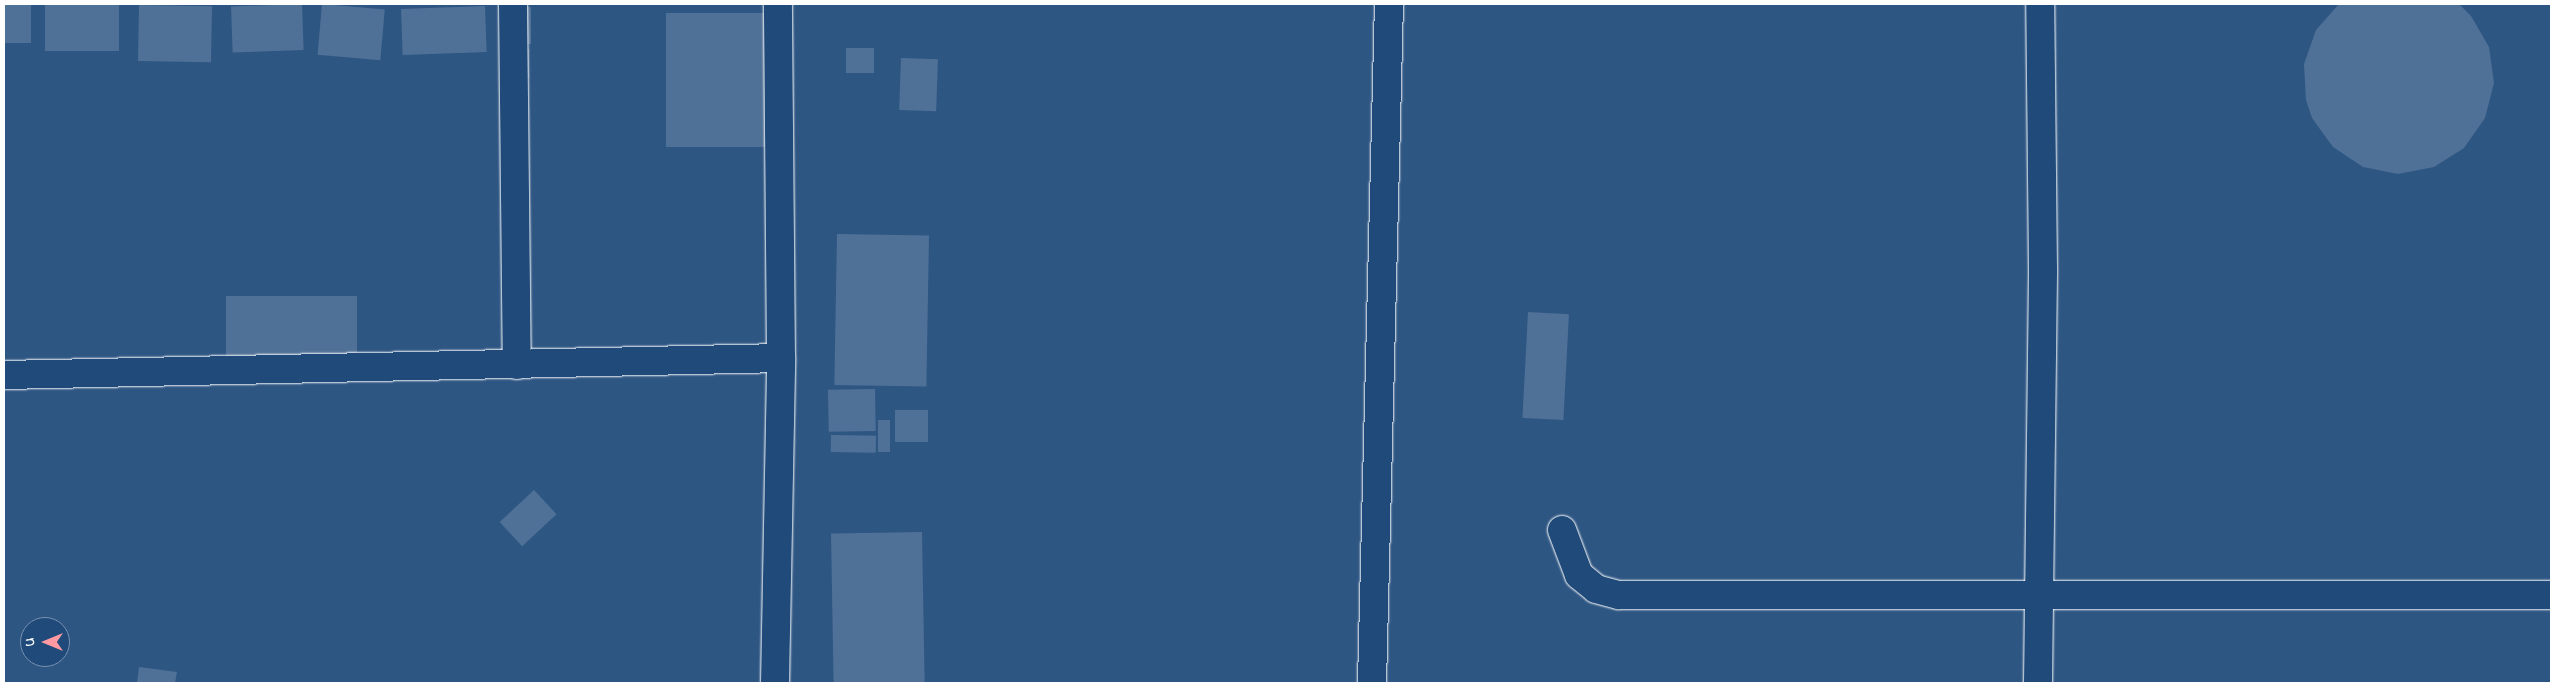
<!DOCTYPE html>
<style>
body{margin:0}
#map{position:relative;width:2555px;height:687px;overflow:hidden;background:#1f4a7a;font-family:"Indie Flower",sans-serif}
div>[style]{position:absolute}
.built>*{inset:0;background:#2e5683}
.building>*{inset:0;background:#507197;transform-origin:0 0}
.roads{filter:drop-shadow(0 0 1px #fff) drop-shadow(0 0 1px #fff)}
.minor>*{height:28px;margin:-14px;padding:0 14px;transform-origin:14px;border-radius:14px;background:#1f4a7a}
span{translate:-50% -50%;white-space:nowrap;text-align:center;line-height:1.15;-webkit-text-stroke:4.5px #1f4a7a;paint-order:stroke}
.frame{position:absolute;inset:0;border:5px solid #fff;pointer-events:none}
.north{position:absolute;left:20px;top:617px;width:50px;height:50px;box-sizing:border-box;background:#1f4a7a;border:1px solid #7992af;border-radius:50%;rotate:270deg;font-size:14px;font-weight:700;line-height:20px;text-align:center;color:#fff}
.north::after{content:'';display:block;margin:auto;width:18px;height:22px;background:#ff9aa2;clip-path:polygon(50% 0,100% 100%,50% 72%,0 100%)}
</style>
<div id="map">
<div class="built">
<i style="clip-path:polygon(evenodd,4px 4px,2551px 4px,2551px 683px,4px 683px,4px 4px,30px 627px,60px 627px,60px 657px,30px 657px,30px 627px)"></i>
</div>
<div class="building">
<i style="left:4px;top:4px;width:27px;height:39px"></i>
<i style="left:45px;top:4px;width:74px;height:47px"></i>
<i style="left:302px;top:4px;width:46px;height:71px;rotate:88deg"></i>
<i style="left:322px;top:4px;width:63px;height:51px;rotate:5deg"></i>
<i style="clip-path:polygon(2339px 4px,2459px 4px,2471px 16px,2489px 47px,2494px 83px,2485px 118px,2464px 148px,2434px 167px,2398px 174px,2363px 167px,2333px 147px,2312px 118px,2306px 100px,2304px 64px,2316px 30px)"></i>
<i style="left:139px;top:5px;width:73px;height:56px;rotate:1deg"></i>
<i style="left:485px;top:6px;width:46px;height:84px;rotate:88deg"></i>
<i style="left:517px;top:7px;width:14px;height:37px"></i>
<i style="left:666px;top:13px;width:102px;height:134px"></i>
<i style="left:846px;top:48px;width:28px;height:25px"></i>
<i style="left:519px;top:49px;width:10px;height:29px"></i>
<i style="left:901px;top:58px;width:37px;height:52px;rotate:2deg"></i>
<i style="left:837px;top:234px;width:92px;height:151px;rotate:1deg"></i>
<i style="left:226px;top:296px;width:131px;height:63px"></i>
<i style="left:1528px;top:312px;width:41px;height:106px;rotate:3deg"></i>
<i style="left:875px;top:389px;width:42px;height:47px;rotate:89deg"></i>
<i style="left:895px;top:410px;width:33px;height:32px"></i>
<i style="left:878px;top:420px;width:12px;height:32px"></i>
<i style="left:831px;top:435px;width:45px;height:17px;rotate:1deg"></i>
<i style="left:534px;top:490px;width:33px;height:47px;rotate:47deg"></i>
<i style="left:922px;top:532px;width:151px;height:91px;rotate:89deg"></i>
<i style="clip-path:polygon(139px 667px,177px 672px,175px 683px,137px 683px)"></i>
</div>
<div class="roads">
<div class="minor">
<i style="left:513px;top:4px;width:361px;rotate:89.4deg"></i>
<i style="left:4px;top:375px;width:777px;rotate:-1.25deg"></i>
<i style="left:1562px;top:530px;width:48px;rotate:69.3deg"></i>
<i style="left:1579px;top:575px;width:22px;rotate:39deg"></i>
<i style="left:1596px;top:589px;width:24px;rotate:15deg"></i>
<i style="left:1619px;top:595px;width:932px"></i>
<i style="left:775px;top:683px;width:325px;rotate:-88.9deg"></i>
<i style="left:781px;top:358px;width:354px;rotate:-90.5deg"></i>
<i style="left:1372px;top:683px;width:679px;rotate:-88.57deg"></i>
<i style="left:2038px;top:683px;width:414px;rotate:-89.3deg"></i>
<i style="left:2043px;top:269px;width:265px;rotate:-90.6deg"></i>
</div>
</div>
<div class="frame"></div>
<div class="north">U</div>
</div>
